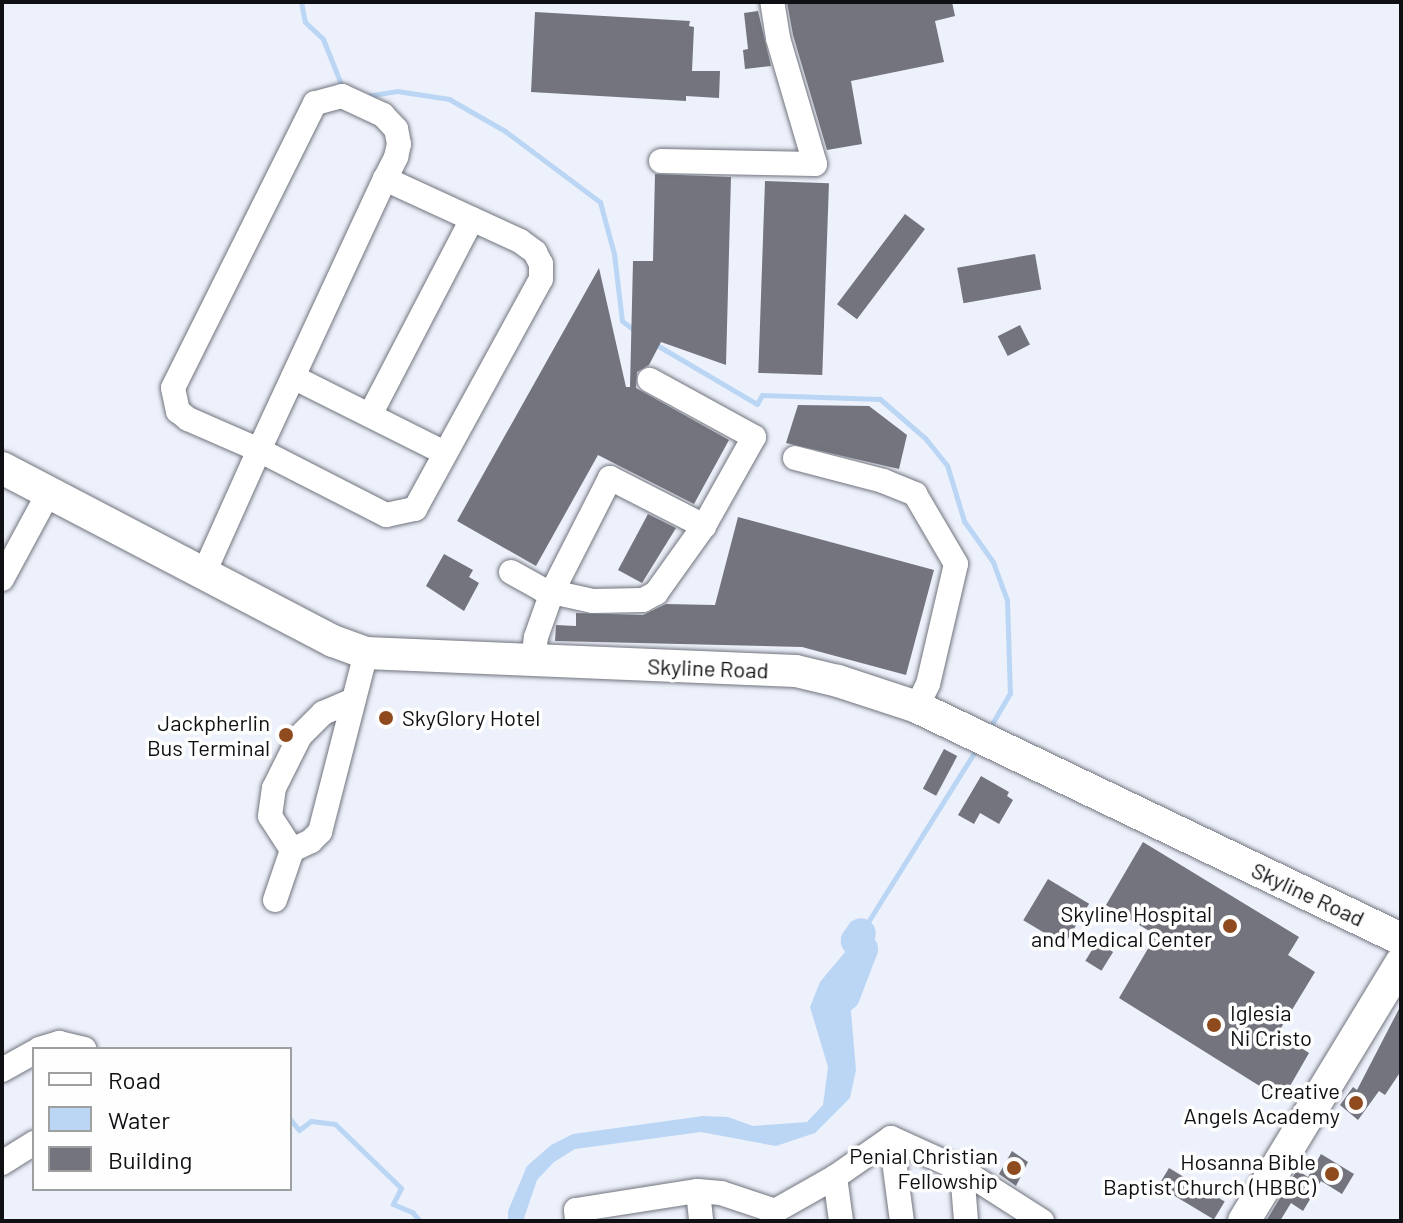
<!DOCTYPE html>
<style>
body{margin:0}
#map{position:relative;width:1403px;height:1223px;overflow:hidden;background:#edf1fb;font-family:Barlow,sans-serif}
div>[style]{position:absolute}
.water>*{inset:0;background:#bad6f4}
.stream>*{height:5px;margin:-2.5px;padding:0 2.5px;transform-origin:2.5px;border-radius:2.5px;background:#bad6f4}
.river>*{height:30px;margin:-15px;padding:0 15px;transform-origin:15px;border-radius:15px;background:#bad6f4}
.building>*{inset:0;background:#73747d;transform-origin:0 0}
.roads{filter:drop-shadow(0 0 2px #71747d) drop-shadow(0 0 2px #71747d)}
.minor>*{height:24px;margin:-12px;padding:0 12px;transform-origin:12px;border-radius:12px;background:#fff}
.major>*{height:32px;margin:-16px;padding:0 16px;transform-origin:16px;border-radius:16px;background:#fff}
.dots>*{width:22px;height:22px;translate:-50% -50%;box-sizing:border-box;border:4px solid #fefefe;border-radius:50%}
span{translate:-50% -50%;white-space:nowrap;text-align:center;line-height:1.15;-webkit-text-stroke:7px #fefefe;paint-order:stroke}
.street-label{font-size:22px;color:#0e1013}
.poi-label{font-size:22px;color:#0e1013}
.left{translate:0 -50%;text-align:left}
.right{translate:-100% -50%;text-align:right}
.frame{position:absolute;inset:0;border:4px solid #0e1013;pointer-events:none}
.legend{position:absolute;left:32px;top:1047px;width:260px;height:144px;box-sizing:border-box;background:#fefefe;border:2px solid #9e9fa0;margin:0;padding:10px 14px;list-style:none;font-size:24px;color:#0e1013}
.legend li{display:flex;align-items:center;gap:16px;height:40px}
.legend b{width:40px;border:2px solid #9e9fa0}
</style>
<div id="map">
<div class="water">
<i style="clip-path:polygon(861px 933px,859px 975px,851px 1012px,856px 1070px,850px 1098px,815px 1133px,776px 1146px,701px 1132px,575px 1149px,554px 1162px,537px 1180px,523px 1221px,508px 1221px,508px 1211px,527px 1166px,551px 1145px,573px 1134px,703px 1116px,728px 1117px,753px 1126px,807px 1122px,823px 1105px,828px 1067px,810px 1007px,820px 982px)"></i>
</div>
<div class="stream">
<i style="left:301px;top:2px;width:20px;rotate:79deg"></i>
<i style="left:305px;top:22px;width:25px;rotate:43deg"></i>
<i style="left:323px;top:39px;width:54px;rotate:68.2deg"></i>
<i style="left:366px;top:96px;width:31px;rotate:-9deg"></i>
<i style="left:397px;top:91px;width:53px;rotate:8.7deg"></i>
<i style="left:449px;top:99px;width:64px;rotate:29.7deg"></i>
<i style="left:505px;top:131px;width:119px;rotate:36.8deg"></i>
<i style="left:600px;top:202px;width:54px;rotate:74.9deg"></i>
<i style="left:614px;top:254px;width:67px;rotate:83.2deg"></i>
<i style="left:622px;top:321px;width:17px;rotate:36deg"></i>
<i style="left:655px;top:344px;width:118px;rotate:30.5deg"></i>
<i style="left:757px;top:404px;width:10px;rotate:-61deg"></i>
<i style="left:762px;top:395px;width:118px;rotate:1.9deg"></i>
<i style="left:880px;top:399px;width:60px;rotate:40.9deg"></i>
<i style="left:925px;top:438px;width:35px;rotate:51deg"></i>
<i style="left:947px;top:465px;width:59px;rotate:73.1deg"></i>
<i style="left:964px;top:521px;width:50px;rotate:54.7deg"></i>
<i style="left:993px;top:562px;width:40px;rotate:69.8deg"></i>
<i style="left:1007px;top:600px;width:93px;rotate:88.2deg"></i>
<i style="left:1010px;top:693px;width:42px;rotate:120.3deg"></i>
<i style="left:861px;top:933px;width:218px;rotate:-57.9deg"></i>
<i style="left:290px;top:1119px;width:14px;rotate:51deg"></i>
<i style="left:299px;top:1130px;width:15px;rotate:-37deg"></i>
<i style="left:311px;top:1121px;width:24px;rotate:7deg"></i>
<i style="left:335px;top:1124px;width:92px;rotate:44.1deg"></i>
<i style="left:401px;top:1188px;width:18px;rotate:117deg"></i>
<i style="left:393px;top:1204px;width:21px;rotate:23deg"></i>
<i style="left:412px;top:1212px;width:12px;rotate:48deg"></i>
</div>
<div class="river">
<i style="left:845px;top:996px;width:50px;rotate:-69deg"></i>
<i style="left:863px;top:949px;width:11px;rotate:-131deg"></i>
<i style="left:856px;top:941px;width:9px;rotate:-58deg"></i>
</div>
<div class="building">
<i style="clip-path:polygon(787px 2px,952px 2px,955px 16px,935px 21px,944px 62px,851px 81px,862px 144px,827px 150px,793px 35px)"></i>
<i style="clip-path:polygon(758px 11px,771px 66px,745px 69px,743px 50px,748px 49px,744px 13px)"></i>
<i style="clip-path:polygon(535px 12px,690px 21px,689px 26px,694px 27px,692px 71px,720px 71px,719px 98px,686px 96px,686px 101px,531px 92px)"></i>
<i style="clip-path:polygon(655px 174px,731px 177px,726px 365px,661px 342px,649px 365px,637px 372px,636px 388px,729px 440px,694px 504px,598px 455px,536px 566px,457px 521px,599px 268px,626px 387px,630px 387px,633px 261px,653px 261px)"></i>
<i style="left:765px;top:181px;width:64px;height:192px;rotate:2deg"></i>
<i style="left:905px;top:214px;width:25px;height:113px;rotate:37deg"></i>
<i style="left:1035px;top:254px;width:36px;height:79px;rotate:80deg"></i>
<i style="left:1020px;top:325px;width:22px;height:25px;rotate:63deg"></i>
<i style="clip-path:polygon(798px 405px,869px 406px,907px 435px,899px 469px,786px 443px)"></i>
<i style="clip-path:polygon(648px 514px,676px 528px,642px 583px,618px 570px)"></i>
<i style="clip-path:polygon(738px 517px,934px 570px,906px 675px,802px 647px,555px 641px,556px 625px,576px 626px,576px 613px,643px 615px,666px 604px,715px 605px)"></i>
<i style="clip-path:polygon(444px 554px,473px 570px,469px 577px,479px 583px,464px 611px,426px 586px)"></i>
<i style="left:944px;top:749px;width:15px;height:45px;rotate:28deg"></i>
<i style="clip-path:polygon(981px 776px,1009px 792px,1007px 796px,1013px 800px,999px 824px,980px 813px,974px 824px,958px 815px)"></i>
<i style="clip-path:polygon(1143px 842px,1299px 937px,1288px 955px,1315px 972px,1278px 1033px,1309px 1053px,1282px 1100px,1119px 998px,1156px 935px,1106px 905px)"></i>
<i style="left:1048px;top:879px;width:48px;height:48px;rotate:31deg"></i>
<i style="left:1097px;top:942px;width:19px;height:22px;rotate:32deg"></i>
<i style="clip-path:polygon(1401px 1005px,1401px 1071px,1385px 1095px,1379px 1091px,1358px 1120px,1340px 1105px,1353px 1087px,1357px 1090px)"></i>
<i style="clip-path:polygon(1012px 1151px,1028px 1162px,1016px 1186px,999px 1174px)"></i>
<i style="clip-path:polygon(1321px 1154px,1354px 1174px,1342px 1194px,1321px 1181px,1303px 1211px,1291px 1203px,1280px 1221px,1266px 1221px,1297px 1170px,1308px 1177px)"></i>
<i style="left:1169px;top:1168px;width:65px;height:21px;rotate:31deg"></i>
</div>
<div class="roads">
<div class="minor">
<i style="left:661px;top:161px;width:154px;rotate:1.1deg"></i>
<i style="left:815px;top:164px;width:131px;rotate:-106.4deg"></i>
<i style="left:778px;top:38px;width:36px;rotate:-99deg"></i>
<i style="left:293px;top:377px;width:170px;rotate:26.6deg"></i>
<i style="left:370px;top:415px;width:221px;rotate:-62.5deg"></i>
<i style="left:795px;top:458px;width:91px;rotate:14.6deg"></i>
<i style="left:883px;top:481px;width:35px;rotate:22deg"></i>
<i style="left:915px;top:494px;width:81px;rotate:59.6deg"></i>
<i style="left:956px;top:564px;width:123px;rotate:103.1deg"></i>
<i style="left:928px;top:684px;width:25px;rotate:116deg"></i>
<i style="left:511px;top:572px;width:37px;rotate:29deg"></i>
<i style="left:543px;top:590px;width:51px;rotate:12.4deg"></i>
<i style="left:593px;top:601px;width:50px;rotate:-1.1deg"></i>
<i style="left:643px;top:600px;width:15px;rotate:-28deg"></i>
<i style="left:656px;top:593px;width:82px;rotate:-54.4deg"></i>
<i style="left:704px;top:526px;width:102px;rotate:-60.7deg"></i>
<i style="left:754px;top:437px;width:119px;rotate:-151.3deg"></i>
<i style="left:204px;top:573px;width:135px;rotate:-65.9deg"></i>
<i style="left:259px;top:450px;width:299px;rotate:-65.1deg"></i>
<i style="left:385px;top:179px;width:25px;rotate:-63deg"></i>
<i style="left:396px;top:157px;width:13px;rotate:-77deg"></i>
<i style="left:399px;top:144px;width:15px;rotate:-101deg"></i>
<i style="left:396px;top:129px;width:19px;rotate:-133deg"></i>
<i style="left:383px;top:115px;width:45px;rotate:-155.1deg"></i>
<i style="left:342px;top:96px;width:28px;rotate:165deg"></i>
<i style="left:315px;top:103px;width:318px;rotate:116.5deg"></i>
<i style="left:173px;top:388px;width:24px;rotate:78deg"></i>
<i style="left:178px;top:411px;width:13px;rotate:39deg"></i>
<i style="left:188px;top:419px;width:77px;rotate:23.6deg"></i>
<i style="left:259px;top:450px;width:143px;rotate:27.1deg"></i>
<i style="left:386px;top:515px;width:30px;rotate:-12deg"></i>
<i style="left:415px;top:509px;width:262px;rotate:-61.3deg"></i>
<i style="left:541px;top:279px;width:15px;rotate:-90deg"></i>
<i style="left:541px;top:264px;width:13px;rotate:-117deg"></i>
<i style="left:535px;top:252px;width:19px;rotate:-144deg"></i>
<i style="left:520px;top:241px;width:149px;rotate:-155.3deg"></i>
<i style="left:2px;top:579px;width:99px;rotate:-61.6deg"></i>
<i style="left:533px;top:661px;width:24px;rotate:-83deg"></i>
<i style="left:536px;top:637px;width:48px;rotate:-70.4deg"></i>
<i style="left:552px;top:592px;width:128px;rotate:-63deg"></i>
<i style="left:610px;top:478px;width:106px;rotate:27.1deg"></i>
<i style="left:292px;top:850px;width:21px;rotate:-25deg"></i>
<i style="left:311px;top:841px;width:13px;rotate:-45deg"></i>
<i style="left:320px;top:832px;width:185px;rotate:-75.6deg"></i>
<i style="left:275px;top:900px;width:53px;rotate:-71.2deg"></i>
<i style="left:292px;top:850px;width:40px;rotate:-122.9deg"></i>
<i style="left:270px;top:816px;width:28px;rotate:-82deg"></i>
<i style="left:274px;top:788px;width:58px;rotate:-63.4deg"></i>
<i style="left:300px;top:736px;width:33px;rotate:-45deg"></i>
<i style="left:323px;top:713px;width:33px;rotate:-23deg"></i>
<i style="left:39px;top:1049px;width:21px;rotate:-17deg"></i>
<i style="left:59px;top:1043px;width:26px;rotate:13deg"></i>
<i style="left:2px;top:1070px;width:37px;rotate:-29deg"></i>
<i style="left:891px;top:1138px;width:84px;rotate:82.5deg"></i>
<i style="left:2px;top:1163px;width:38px;rotate:-32deg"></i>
<i style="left:962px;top:1170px;width:51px;rotate:85.5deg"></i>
<i style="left:835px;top:1177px;width:44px;rotate:82.2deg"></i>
<i style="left:698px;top:1191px;width:30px;rotate:84deg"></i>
<i style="left:577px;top:1221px;width:11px;rotate:-95deg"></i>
<i style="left:576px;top:1210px;width:123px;rotate:-8.9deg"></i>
<i style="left:698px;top:1191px;width:23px;rotate:5deg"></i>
<i style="left:721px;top:1193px;width:57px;rotate:18.4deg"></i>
<i style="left:775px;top:1211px;width:69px;rotate:-29.5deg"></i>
<i style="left:835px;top:1177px;width:68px;rotate:-34.9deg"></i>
<i style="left:891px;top:1138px;width:78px;rotate:24.3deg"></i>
<i style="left:962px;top:1170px;width:95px;rotate:32.5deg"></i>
</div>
<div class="major">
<i style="left:2px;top:468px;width:373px;rotate:27.6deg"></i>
<i style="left:333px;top:641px;width:35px;rotate:20deg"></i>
<i style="left:366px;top:653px;width:430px;rotate:2.4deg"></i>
<i style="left:796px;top:671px;width:43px;rotate:13.4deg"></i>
<i style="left:838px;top:681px;width:83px;rotate:18.2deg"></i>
<i style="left:917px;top:707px;width:537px;rotate:25.61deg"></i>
<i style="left:1244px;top:1221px;width:302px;rotate:-58.7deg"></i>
</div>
</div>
<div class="dots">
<i style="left:386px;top:718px;background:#8f4b1e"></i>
<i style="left:286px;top:735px;background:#8f4b1e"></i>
<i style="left:1230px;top:926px;background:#8f4b1e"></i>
<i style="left:1214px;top:1025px;background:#8f4b1e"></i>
<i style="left:1356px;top:1103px;background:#8f4b1e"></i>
<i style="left:1014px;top:1168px;background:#8f4b1e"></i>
<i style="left:1332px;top:1174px;background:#8f4b1e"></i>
</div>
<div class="street-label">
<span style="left:708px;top:668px;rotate:2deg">Skyline Road</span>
<span style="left:1308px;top:894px;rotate:25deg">Skyline Road</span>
</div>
<div class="poi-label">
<span class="left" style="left:402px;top:718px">SkyGlory Hotel</span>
<span class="right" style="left:270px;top:735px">Jackpherlin<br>Bus Terminal</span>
<span class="right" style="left:1212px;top:926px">Skyline Hospital<br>and Medical Center</span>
<span class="left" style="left:1230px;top:1025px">Iglesia<br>Ni Cristo</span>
<span class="right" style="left:1340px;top:1103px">Creative<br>Angels Academy</span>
<span class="right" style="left:998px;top:1168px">Penial Christian<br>Fellowship</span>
<span class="right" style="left:1316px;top:1174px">Hosanna Bible<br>Baptist Church (HBBC)</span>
</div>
<div class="frame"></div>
<ul class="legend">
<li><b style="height:10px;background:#fff"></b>Road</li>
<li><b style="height:22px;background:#bad6f4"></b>Water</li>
<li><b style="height:22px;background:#73747d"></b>Building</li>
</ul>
</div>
